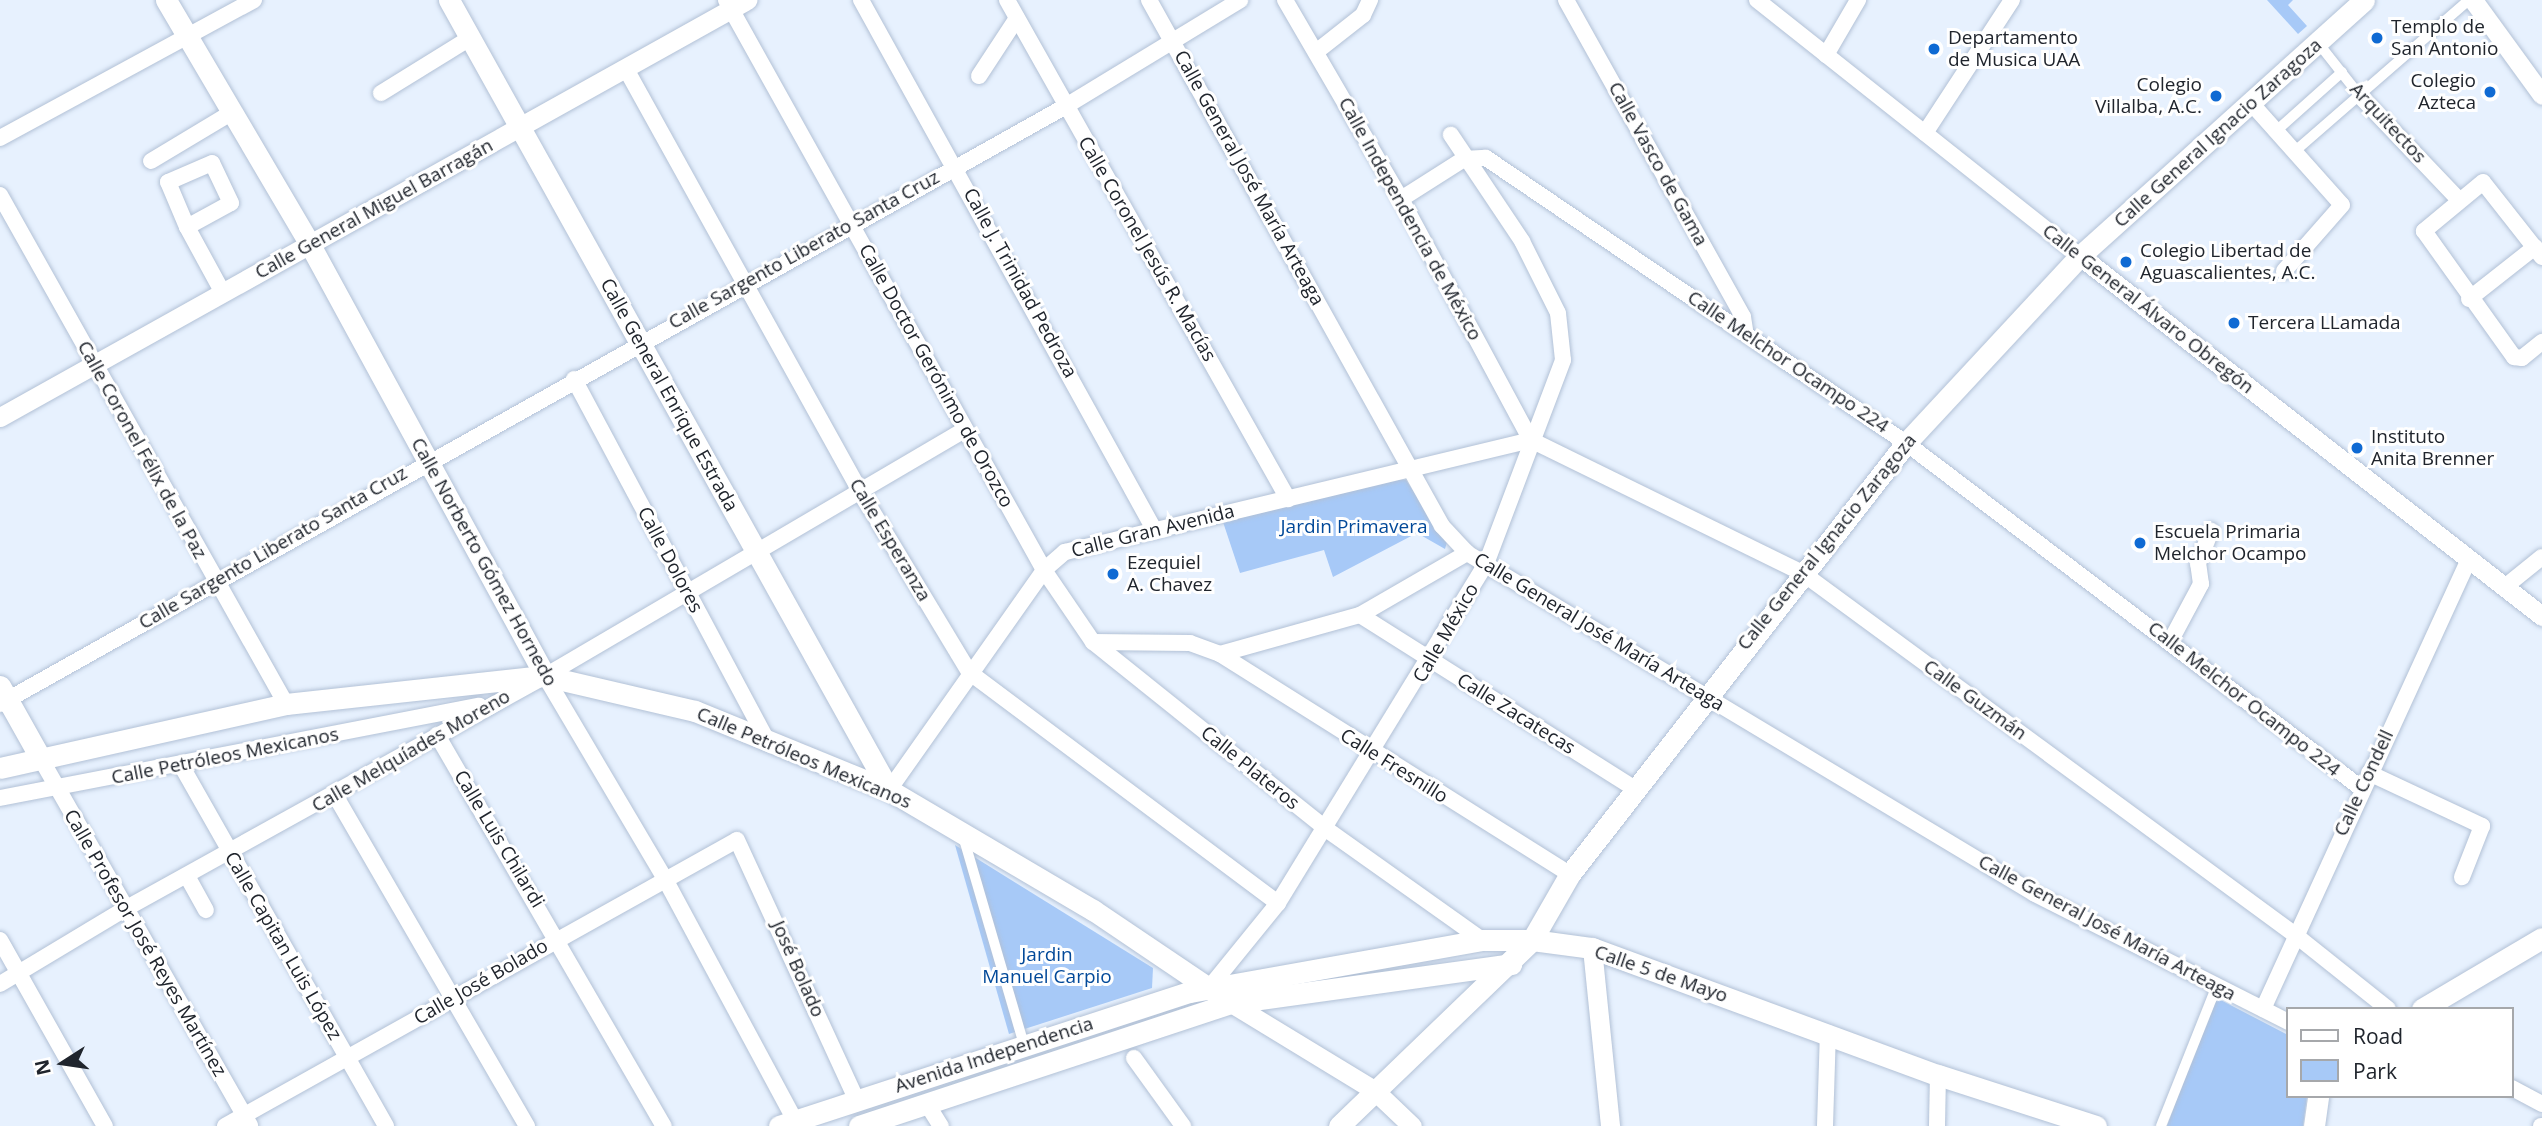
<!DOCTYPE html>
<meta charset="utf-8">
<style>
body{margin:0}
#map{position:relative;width:2542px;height:1126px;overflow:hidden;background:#e7f1fe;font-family:"Open Sans",sans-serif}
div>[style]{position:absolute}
.green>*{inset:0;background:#a7c9f7}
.roads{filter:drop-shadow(0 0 2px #b2c1d6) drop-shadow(0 0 2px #b2c1d6)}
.pedestrian>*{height:10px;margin:-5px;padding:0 5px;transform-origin:5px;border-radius:5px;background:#fff}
.minor>*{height:16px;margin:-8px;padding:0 8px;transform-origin:8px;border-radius:8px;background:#fff}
.tertiary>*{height:19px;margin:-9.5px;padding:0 9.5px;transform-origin:9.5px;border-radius:9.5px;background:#fff}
.secondary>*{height:21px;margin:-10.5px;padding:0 10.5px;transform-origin:10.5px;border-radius:10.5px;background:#fff}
.dots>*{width:19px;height:19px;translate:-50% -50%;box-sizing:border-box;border:4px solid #fff;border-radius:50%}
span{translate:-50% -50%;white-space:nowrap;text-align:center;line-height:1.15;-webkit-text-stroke:6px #fff;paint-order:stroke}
.poi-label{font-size:19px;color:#20252d}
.left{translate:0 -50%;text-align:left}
.right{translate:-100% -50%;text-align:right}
.street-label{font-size:19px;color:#20252d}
.park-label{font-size:19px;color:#024999}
.legend{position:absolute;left:2286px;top:1007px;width:228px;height:91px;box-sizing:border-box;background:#fff;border:2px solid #a6a8ab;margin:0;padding:9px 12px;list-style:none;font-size:21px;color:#20252d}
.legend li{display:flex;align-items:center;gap:14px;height:35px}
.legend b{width:35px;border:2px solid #a6a8ab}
.north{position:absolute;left:28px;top:1028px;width:70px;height:70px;-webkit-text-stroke:5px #fff;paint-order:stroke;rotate:258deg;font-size:19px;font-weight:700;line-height:28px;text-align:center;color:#20252d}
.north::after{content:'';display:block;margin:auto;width:24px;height:32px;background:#20252d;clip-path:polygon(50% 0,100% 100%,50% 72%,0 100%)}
</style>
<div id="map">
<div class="green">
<i style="clip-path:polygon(2267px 0,2293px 0,2288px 5px,2307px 26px,2298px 34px)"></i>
<i style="clip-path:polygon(1397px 479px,1406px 480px,1447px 542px,1445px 549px,1417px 533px,1333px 577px,1324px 550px,1240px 573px,1223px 522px)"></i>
<i style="clip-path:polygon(955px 845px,1153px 968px,1152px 988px,1009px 1034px)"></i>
<i style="clip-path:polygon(2215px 997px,2288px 1035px,2288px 1096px,2307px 1096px,2303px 1126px,2167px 1126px)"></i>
</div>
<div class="roads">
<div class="pedestrian">
<i style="left:2319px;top:44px;width:66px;rotate:51.7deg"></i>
<i style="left:2275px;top:132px;width:90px;rotate:-41.8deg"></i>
<i style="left:2294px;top:152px;width:232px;rotate:-41deg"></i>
<i style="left:963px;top:836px;width:218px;rotate:73.7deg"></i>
<i style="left:2161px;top:1126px;width:149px;rotate:-68.3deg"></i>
</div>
<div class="minor">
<i style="left:726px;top:0;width:653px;rotate:60.84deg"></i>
<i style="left:1044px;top:570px;width:87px;rotate:55.8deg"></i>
<i style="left:1093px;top:642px;width:299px;rotate:38.7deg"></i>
<i style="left:1326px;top:829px;width:191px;rotate:35.4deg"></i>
<i style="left:861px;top:0;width:607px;rotate:61.03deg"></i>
<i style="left:1007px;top:0;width:573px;rotate:60.61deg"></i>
<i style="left:1149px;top:0;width:602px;rotate:60.88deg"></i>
<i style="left:1442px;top:526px;width:37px;rotate:47deg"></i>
<i style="left:1467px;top:553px;width:662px;rotate:30.98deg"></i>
<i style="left:2035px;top:894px;width:284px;rotate:26.8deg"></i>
<i style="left:1285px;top:0;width:230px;rotate:59.8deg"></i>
<i style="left:1401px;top:199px;width:274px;rotate:61.7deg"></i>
<i style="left:1566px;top:0;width:363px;rotate:60.8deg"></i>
<i style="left:1743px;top:317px;width:13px;rotate:81deg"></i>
<i style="left:1757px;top:0;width:412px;rotate:38.4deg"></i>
<i style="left:1316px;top:52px;width:60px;rotate:-38.2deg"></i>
<i style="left:1363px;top:15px;width:17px;rotate:-65deg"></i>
<i style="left:1826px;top:55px;width:64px;rotate:-59.8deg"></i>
<i style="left:626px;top:69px;width:483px;rotate:61deg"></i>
<i style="left:860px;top:491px;width:211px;rotate:58.9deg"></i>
<i style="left:969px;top:672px;width:386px;rotate:36.8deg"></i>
<i style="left:979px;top:76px;width:69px;rotate:-56.8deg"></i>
<i style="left:381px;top:93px;width:105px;rotate:-31.7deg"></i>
<i style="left:2360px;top:96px;width:144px;rotate:46.4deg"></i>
<i style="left:2252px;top:104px;width:135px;rotate:48.3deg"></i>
<i style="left:2342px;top:205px;width:88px;rotate:131.3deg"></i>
<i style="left:1925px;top:133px;width:159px;rotate:-56.8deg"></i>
<i style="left:0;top:138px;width:289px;rotate:-28.5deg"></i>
<i style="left:151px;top:161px;width:93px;rotate:-31deg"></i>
<i style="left:0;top:195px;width:584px;rotate:60.67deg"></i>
<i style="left:1401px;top:199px;width:75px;rotate:-32.4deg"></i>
<i style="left:1464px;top:159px;width:22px;rotate:-3deg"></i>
<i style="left:1486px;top:158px;width:508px;rotate:34.16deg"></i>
<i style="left:1906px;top:443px;width:571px;rotate:37.17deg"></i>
<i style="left:187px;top:227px;width:50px;rotate:-28.6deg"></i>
<i style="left:231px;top:203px;width:44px;rotate:-115.4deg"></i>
<i style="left:212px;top:163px;width:48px;rotate:156.6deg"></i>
<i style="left:168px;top:182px;width:49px;rotate:67.1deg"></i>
<i style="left:187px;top:227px;width:75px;rotate:61.4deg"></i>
<i style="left:2542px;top:257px;width:95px;rotate:-128.2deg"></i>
<i style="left:2483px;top:182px;width:77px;rotate:140.3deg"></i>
<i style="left:2424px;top:231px;width:155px;rotate:54.5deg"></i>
<i style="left:2514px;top:357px;width:8px;rotate:7deg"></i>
<i style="left:2522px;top:358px;width:26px;rotate:-39deg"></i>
<i style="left:2469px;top:299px;width:84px;rotate:-38.2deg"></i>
<i style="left:574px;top:379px;width:409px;rotate:61.9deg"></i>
<i style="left:1531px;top:440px;width:301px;rotate:26.1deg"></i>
<i style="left:1801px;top:572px;width:612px;rotate:36.29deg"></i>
<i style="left:2294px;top:934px;width:120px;rotate:38.6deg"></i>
<i style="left:2506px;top:586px;width:46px;rotate:-38.9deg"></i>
<i style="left:1360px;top:615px;width:328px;rotate:32.3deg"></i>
<i style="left:1093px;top:642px;width:97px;rotate:0.6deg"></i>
<i style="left:1190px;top:643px;width:32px;rotate:20deg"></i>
<i style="left:1220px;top:654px;width:145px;rotate:-15.6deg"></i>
<i style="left:1360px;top:615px;width:124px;rotate:-30.1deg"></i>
<i style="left:2170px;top:642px;width:66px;rotate:-61.9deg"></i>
<i style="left:2201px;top:584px;width:21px;rotate:-98deg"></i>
<i style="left:2198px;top:563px;width:35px;rotate:-68deg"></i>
<i style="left:1220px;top:654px;width:413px;rotate:32.2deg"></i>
<i style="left:545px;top:676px;width:236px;rotate:59.4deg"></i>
<i style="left:665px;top:879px;width:281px;rotate:61.7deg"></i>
<i style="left:0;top:704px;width:1222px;rotate:-29.29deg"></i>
<i style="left:1066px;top:106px;width:204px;rotate:-31.3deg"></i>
<i style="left:437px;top:735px;width:452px;rotate:59.9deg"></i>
<i style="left:41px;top:759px;width:422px;rotate:60.3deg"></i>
<i style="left:181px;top:765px;width:415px;rotate:60.4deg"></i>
<i style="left:2369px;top:773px;width:125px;rotate:25.1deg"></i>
<i style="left:2482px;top:826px;width:55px;rotate:111.4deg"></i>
<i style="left:889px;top:790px;width:269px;rotate:-54.8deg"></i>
<i style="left:1044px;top:570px;width:28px;rotate:-41deg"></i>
<i style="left:1065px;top:552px;width:479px;rotate:-13.5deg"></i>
<i style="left:335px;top:795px;width:383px;rotate:59.9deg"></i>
<i style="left:0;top:798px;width:488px;rotate:-10.9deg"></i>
<i style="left:187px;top:876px;width:39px;rotate:61deg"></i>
<i style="left:0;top:940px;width:214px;rotate:60.6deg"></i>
<i style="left:0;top:984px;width:146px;rotate:-31deg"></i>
<i style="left:125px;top:909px;width:480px;rotate:-29deg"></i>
<i style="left:545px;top:676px;width:487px;rotate:-30.4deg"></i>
<i style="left:1209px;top:988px;width:109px;rotate:-50.9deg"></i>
<i style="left:1278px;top:903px;width:398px;rotate:-58.5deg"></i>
<i style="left:1486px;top:564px;width:218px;rotate:-69.3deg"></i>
<i style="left:1563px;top:360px;width:47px;rotate:-96.1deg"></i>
<i style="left:1558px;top:313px;width:80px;rotate:-116.6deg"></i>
<i style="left:1522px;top:241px;width:128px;rotate:-123.8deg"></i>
<i style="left:2263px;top:1009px;width:494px;rotate:-65.4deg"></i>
<i style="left:1134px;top:1058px;width:84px;rotate:54.2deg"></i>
<i style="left:2512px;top:1088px;width:34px;rotate:28deg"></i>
<i style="left:927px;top:1104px;width:26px;rotate:58deg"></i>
<i style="left:225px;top:1126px;width:586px;rotate:-29.19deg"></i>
<i style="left:737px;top:840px;width:285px;rotate:65.3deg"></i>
<i style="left:1825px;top:1126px;width:93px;rotate:-88.2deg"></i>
<i style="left:1937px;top:1126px;width:51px;rotate:-88.9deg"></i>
<i style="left:2541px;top:1126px;width:1px"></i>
</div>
<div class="tertiary">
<i style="left:2473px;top:0;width:117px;rotate:54deg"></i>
<i style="left:2080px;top:256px;width:586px;rotate:37.93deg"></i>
<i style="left:0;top:417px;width:856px;rotate:-29.17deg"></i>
<i style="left:1592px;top:948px;width:179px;rotate:84.2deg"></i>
<i style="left:1231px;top:1003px;width:167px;rotate:31.3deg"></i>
<i style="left:1374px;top:1090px;width:52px;rotate:43.5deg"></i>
</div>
<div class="secondary">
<i style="left:166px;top:0;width:282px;rotate:59.5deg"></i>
<i style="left:309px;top:243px;width:493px;rotate:61.4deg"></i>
<i style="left:449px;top:0;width:904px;rotate:60.88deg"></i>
<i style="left:0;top:686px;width:84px;rotate:60.7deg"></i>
<i style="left:0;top:768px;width:293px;rotate:-12.6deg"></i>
<i style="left:286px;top:704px;width:261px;rotate:-6.2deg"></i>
<i style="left:545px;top:676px;width:154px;rotate:13.1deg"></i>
<i style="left:695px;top:711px;width:209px;rotate:22.2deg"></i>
<i style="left:889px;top:790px;width:237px;rotate:30.5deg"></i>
<i style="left:1093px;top:910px;width:166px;rotate:34deg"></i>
<i style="left:2422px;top:1009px;width:139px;rotate:-30.6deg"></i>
<i style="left:779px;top:1126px;width:432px;rotate:-18.1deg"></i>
<i style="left:1190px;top:992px;width:297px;rotate:-10.1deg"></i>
<i style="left:1482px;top:940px;width:50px"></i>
<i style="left:1532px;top:940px;width:61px;rotate:7.6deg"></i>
<i style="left:1592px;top:948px;width:369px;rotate:20.2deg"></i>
<i style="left:1938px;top:1075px;width:166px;rotate:17.9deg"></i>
<i style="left:859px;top:1126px;width:392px;rotate:-18.3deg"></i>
<i style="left:1231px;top:1003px;width:283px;rotate:-7.9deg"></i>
<i style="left:1339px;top:1126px;width:268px;rotate:-43.9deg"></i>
<i style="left:1532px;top:940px;width:76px;rotate:-60.1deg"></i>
<i style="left:1570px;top:874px;width:546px;rotate:-52.06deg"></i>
<i style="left:1906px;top:443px;width:255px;rotate:-47.1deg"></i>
<i style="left:2080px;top:256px;width:382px;rotate:-42deg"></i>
<i style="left:2314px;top:1126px;width:30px;rotate:-82deg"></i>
</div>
</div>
<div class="dots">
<i style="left:2377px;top:38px;background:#0f6ad3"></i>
<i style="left:1934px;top:49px;background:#0f6ad3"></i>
<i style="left:2490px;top:92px;background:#0f6ad3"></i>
<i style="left:2216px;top:96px;background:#0f6ad3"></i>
<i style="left:2126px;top:262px;background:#0f6ad3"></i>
<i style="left:2234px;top:323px;background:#0f6ad3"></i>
<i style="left:2357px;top:448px;background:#0f6ad3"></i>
<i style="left:2140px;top:543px;background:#0f6ad3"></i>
<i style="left:1113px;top:574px;background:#0f6ad3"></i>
</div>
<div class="poi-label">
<span class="left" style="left:2391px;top:38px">Templo de<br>San Antonio</span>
<span class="left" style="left:1948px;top:49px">Departamento<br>de Musica UAA</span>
<span class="right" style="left:2476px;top:92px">Colegio<br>Azteca</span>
<span class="right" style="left:2202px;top:96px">Colegio<br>Villalba, A.C.</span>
<span class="left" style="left:2140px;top:262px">Colegio Libertad de<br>Aguascalientes, A.C.</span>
<span class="left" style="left:2248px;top:323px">Tercera LLamada</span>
<span class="left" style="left:2371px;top:448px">Instituto<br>Anita Brenner</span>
<span class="left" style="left:2154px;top:543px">Escuela Primaria<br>Melchor Ocampo</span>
<span class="left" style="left:1127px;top:574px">Ezequiel<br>A. Chavez</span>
</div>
<div class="street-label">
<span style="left:2388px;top:123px;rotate:47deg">Arquitectos</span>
<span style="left:2218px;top:133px;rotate:-42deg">Calle General Ignacio Zaragoza</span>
<span style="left:1658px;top:164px;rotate:61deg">Calle Vasco de Gama</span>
<span style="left:1249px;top:178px;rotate:61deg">Calle General José María Arteaga</span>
<span style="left:374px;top:209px;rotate:-29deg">Calle General Miguel Barragán</span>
<span style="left:1410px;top:219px;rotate:61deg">Calle Independencia de México</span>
<span style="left:1147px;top:249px;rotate:60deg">Calle Coronel Jesús R. Macías</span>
<span style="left:804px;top:250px;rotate:-29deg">Calle Sargento Liberato Santa Cruz</span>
<span style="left:1020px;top:283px;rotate:61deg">Calle J. Trinidad Pedroza</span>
<span style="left:2148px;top:309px;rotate:38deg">Calle General Álvaro Obregón</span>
<span style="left:1788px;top:362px;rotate:34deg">Calle Melchor Ocampo 224</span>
<span style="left:936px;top:376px;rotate:61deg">Calle Doctor Gerónimo de Orozco</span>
<span style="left:669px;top:395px;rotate:61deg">Calle General Enrique Estrada</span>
<span style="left:142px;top:450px;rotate:61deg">Calle Coronel Félix de la Paz</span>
<span style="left:1153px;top:531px;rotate:-14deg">Calle Gran Avenida</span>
<span style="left:890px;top:540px;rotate:59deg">Calle Esperanza</span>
<span style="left:1827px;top:542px;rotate:-51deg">Calle General Ignacio Zaragoza</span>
<span style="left:273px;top:548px;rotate:-30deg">Calle Sargento Liberato Santa Cruz</span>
<span style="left:670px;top:560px;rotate:62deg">Calle Dolores</span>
<span style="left:484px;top:562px;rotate:61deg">Calle Norberto Gómez Hornedo</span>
<span style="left:1599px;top:632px;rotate:31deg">Calle General José María Arteaga</span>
<span style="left:1446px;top:633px;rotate:-60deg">Calle México</span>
<span style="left:2244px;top:699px;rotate:38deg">Calle Melchor Ocampo 224</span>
<span style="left:1975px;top:700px;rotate:36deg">Calle Guzmán</span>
<span style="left:1516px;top:714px;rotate:32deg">Calle Zacatecas</span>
<span style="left:411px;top:751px;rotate:-30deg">Calle Melquíades Moreno</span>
<span style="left:225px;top:756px;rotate:-11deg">Calle Petróleos Mexicanos</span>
<span style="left:804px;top:758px;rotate:23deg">Calle Petróleos Mexicanos</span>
<span style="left:1394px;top:766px;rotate:32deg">Calle Fresnillo</span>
<span style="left:1250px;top:768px;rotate:39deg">Calle Plateros</span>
<span style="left:2364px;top:783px;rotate:-65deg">Calle Condell</span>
<span style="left:499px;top:839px;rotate:59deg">Calle Luis Chilardi</span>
<span style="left:2107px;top:928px;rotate:28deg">Calle General José María Arteaga</span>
<span style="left:145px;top:943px;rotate:60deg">Calle Profesor José Reyes Martínez</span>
<span style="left:283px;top:946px;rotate:60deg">Calle Capitan Luis López</span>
<span style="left:798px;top:969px;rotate:66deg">José Bolado</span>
<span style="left:1661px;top:974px;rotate:19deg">Calle 5 de Mayo</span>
<span style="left:481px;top:982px;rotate:-30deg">Calle José Bolado</span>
<span style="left:994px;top:1055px;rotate:-18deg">Avenida Independencia</span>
</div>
<div class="park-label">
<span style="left:1354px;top:527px">Jardin Primavera</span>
<span style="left:1047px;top:966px">Jardin<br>Manuel Carpio</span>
</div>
<ul class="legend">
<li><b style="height:9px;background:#fff"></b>Road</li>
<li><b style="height:19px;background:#a7c9f7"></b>Park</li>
</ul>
<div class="north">N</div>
</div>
